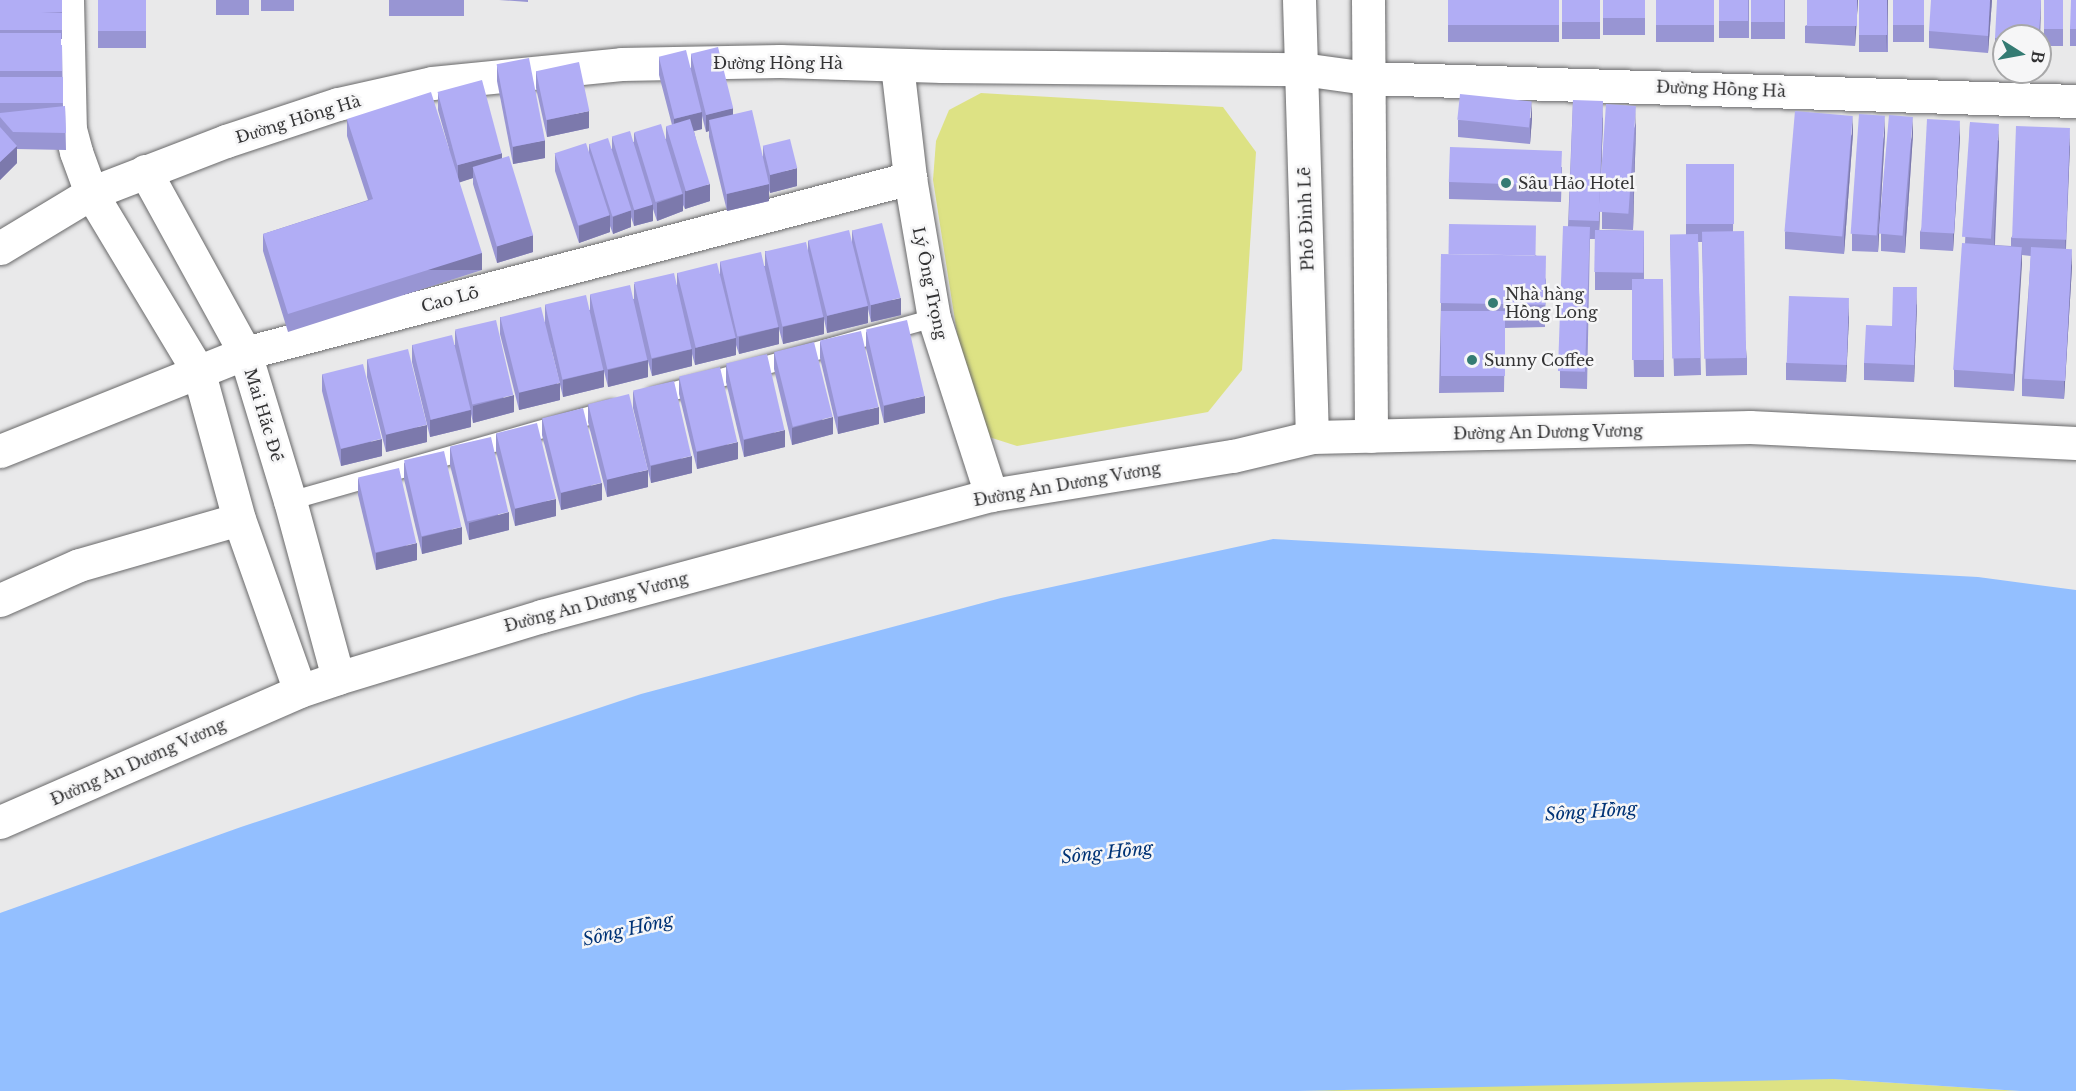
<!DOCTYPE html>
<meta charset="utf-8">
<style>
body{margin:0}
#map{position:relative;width:2076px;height:1091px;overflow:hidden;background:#e9e9ea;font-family:"Libre Baskerville",serif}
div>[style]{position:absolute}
.green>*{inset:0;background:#dde284}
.water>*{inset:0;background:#93bfff}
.roads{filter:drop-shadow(0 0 2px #69696a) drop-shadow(0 0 2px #69696a)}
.service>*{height:18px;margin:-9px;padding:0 9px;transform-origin:9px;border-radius:9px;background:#fff}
.minor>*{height:33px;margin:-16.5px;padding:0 16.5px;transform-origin:16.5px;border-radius:16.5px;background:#fff}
.tertiary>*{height:33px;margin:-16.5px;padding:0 16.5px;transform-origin:16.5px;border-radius:16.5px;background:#fff}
.wall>*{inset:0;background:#9895d3;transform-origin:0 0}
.shaded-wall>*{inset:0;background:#7c79ac;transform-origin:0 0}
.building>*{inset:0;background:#b1adf5;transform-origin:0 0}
.dots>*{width:16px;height:16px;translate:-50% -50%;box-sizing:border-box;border:3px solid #f6f6f7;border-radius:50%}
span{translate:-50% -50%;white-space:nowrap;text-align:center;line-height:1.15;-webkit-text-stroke:5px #f6f6f7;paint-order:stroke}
.street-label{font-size:16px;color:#333334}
.poi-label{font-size:16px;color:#333334}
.left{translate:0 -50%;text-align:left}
.water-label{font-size:18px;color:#003376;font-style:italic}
.north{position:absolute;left:1992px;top:24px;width:60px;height:60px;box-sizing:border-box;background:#f6f6f7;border:2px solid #a8a8a9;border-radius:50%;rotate:101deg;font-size:16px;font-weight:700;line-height:24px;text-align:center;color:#333334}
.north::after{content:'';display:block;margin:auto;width:21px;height:27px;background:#347b73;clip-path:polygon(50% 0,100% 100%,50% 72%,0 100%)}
</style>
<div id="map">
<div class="green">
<i style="clip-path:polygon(981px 93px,1223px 107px,1256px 152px,1242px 370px,1208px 412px,1017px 446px,989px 437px,969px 410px,933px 180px,936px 141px,949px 110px)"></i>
<i style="clip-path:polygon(1833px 1079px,2020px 1091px,1298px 1091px,1647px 1081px)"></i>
</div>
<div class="water">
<i style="clip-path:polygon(1273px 539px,1978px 577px,2076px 590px,2076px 1091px,2020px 1091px,1833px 1079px,1298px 1091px,0 1091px,0 913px,241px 827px,641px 694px,1001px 598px)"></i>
</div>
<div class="roads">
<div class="service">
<i style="left:653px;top:397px;width:292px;rotate:-15.7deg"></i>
<i style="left:290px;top:501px;width:335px;rotate:-15.9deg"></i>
</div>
<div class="minor">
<i style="left:67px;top:0;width:129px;rotate:88.7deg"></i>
<i style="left:70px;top:129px;width:24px;rotate:75deg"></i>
<i style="left:76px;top:152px;width:44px;rotate:69.9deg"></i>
<i style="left:91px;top:193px;width:210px;rotate:59deg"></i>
<i style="left:199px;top:373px;width:151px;rotate:74.7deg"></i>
<i style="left:239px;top:519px;width:182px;rotate:70.5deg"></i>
<i style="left:897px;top:65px;width:114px;rotate:83.4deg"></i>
<i style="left:910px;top:178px;width:142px;rotate:80.3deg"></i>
<i style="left:934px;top:318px;width:186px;rotate:72.1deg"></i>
<i style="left:145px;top:171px;width:208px;rotate:61.2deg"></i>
<i style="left:245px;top:353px;width:155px;rotate:73.1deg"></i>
<i style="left:290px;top:501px;width:183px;rotate:74.8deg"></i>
<i style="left:0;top:451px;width:264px;rotate:-21.8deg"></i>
<i style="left:245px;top:353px;width:688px;rotate:-14.74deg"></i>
<i style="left:0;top:600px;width:86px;rotate:-23.9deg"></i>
<i style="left:79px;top:565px;width:166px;rotate:-16deg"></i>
</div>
<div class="tertiary">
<i style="left:1299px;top:0;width:437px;rotate:88.3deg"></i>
<i style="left:1368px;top:0;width:436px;rotate:89.6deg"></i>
<i style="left:0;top:248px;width:106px;rotate:-31.1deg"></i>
<i style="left:91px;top:193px;width:145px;rotate:-21.1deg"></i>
<i style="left:226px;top:141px;width:118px;rotate:-18.3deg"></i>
<i style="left:338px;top:104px;width:96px;rotate:-12.6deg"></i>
<i style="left:432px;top:83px;width:190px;rotate:-5.7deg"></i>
<i style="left:621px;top:64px;width:159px;rotate:-1.1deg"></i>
<i style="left:780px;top:61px;width:162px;rotate:1.8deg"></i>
<i style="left:942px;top:66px;width:360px;rotate:0.5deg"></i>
<i style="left:1302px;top:69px;width:66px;rotate:7.9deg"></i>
<i style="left:1367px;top:78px;width:709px;rotate:1.86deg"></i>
<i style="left:0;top:822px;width:327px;rotate:-23.6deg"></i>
<i style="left:300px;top:691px;width:40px;rotate:-18.9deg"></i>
<i style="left:338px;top:678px;width:213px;rotate:-16.9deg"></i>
<i style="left:542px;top:616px;width:465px;rotate:-15.1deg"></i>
<i style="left:991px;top:495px;width:245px;rotate:-9.2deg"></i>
<i style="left:1233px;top:456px;width:81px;rotate:-13.5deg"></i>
<i style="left:1312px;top:437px;width:438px;rotate:-1.3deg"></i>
<i style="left:1750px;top:427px;width:326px;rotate:2.8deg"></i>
</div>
</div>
<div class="wall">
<i style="clip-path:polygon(0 0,62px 0,62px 39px,61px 39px,61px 45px,62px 45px,63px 107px,65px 106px,66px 150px,17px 149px,17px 163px,0 180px)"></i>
<i style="left:98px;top:0;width:48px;height:48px"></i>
<i style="left:216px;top:0;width:33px;height:15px"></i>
<i style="left:261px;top:0;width:33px;height:11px"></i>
<i style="left:389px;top:0;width:75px;height:16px"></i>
<i style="clip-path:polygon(499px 0,528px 0,528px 2px)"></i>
<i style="left:1448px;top:0;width:111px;height:42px"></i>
<i style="left:1562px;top:0;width:38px;height:39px"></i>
<i style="left:1603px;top:0;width:42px;height:35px"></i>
<i style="left:1656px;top:0;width:58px;height:42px"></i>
<i style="left:1719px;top:0;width:30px;height:38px"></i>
<i style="left:1751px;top:0;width:34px;height:39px"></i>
<i style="clip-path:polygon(1858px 0,1855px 46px,1805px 43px,1805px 26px)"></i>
<i style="left:1859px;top:0;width:29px;height:52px"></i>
<i style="left:1893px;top:0;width:31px;height:42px"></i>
<i style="clip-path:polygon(1992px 0,1988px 53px,1929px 48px,1929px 31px)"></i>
<i style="clip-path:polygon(2041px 0,2040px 36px,2004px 36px,2004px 55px,1995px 55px,1995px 38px)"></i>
<i style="left:2044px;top:0;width:19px;height:46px"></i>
<i style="clip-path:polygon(2076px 0,2076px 46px,2070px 46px,2070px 29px)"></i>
<i style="clip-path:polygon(691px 54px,763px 157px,763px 146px,797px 186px,770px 193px,769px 190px,769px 201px,727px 211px,709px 137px,709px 131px,706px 132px,702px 116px,702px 129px,694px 131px,710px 201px,685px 209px,683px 205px,683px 211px,657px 221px,653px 209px,653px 221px,634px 226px,631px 217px,631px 227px,613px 234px,610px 226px,610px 232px,579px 243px,555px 171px,555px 154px,589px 153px,589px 144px,612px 149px,612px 137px,634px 142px,634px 133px,666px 139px,666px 127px,672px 125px,659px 75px,659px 57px,691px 68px)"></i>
<i style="clip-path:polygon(497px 64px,545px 158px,513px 164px,497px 81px)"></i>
<i style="clip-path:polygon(536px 71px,589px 128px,547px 137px,536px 88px)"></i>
<i style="clip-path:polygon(438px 93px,502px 158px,533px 252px,497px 263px,473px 184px,473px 178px,459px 182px,482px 270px,288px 332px,263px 251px,263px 234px,368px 200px,347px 136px,347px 119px,449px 149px,438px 110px)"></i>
<i style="clip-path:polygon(1573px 100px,1603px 118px,1599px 230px,1644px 231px,1644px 279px,1663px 279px,1664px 377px,1634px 377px,1632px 290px,1595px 290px,1595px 239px,1590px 239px,1587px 389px,1560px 388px,1560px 371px,1568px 226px)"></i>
<i style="clip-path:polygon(1532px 118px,1530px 144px,1458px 137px,1458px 120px)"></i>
<i style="clip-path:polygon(1970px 122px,1999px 141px,1995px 245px,2011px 246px,2011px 238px,2070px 145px,2066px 249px,2072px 267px,2064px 399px,2022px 396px,2022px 379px,2031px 256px,2022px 255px,2014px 391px,1954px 387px,1954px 370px,1965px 244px)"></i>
<i style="clip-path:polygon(1636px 123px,1633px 230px,1602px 229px,1602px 212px)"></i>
<i style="clip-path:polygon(1853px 133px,1844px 254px,1785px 249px,1785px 232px)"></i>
<i style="clip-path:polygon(1885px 133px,1878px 252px,1852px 251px,1852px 234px)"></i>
<i style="clip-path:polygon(1913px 134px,1905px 253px,1881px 251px,1881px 234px)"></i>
<i style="clip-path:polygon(1960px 138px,1953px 251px,1920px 249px,1920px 232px)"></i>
<i style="clip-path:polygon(1686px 164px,1734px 164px,1733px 231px,1747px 358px,1747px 375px,1706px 376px,1702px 242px,1698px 242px,1701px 375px,1674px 376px,1670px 236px,1686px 235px)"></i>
<i style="clip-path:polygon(1562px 167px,1561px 202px,1449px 199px,1449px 182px)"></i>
<i style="clip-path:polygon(852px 230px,901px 315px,871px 322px,868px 309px,868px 323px,827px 333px,824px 319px,824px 334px,783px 344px,779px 329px,779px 344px,739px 354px,736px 345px,736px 355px,695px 365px,692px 354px,692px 366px,652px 376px,648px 361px,648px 377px,608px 387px,604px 371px,604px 387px,563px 397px,550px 343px,560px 400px,519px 410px,500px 334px,500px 317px,545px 322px,545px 305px,590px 310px,590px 295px,634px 299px,634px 284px,677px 285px,677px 273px,720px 274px,720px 262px,765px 266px,765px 251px,808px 253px,808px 241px,852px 242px)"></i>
<i style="clip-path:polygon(1536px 255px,1546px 280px,1545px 327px,1505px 328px,1504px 392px,1439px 393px,1441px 303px)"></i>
<i style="clip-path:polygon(1917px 304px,1914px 382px,1864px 380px,1864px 363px,1892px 326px)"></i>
<i style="clip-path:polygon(1849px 316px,1846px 382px,1786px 380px,1786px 363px)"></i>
<i style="clip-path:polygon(455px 330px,514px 412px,473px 423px,471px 414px,471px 427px,430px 437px,412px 362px,412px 345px,455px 345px)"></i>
<i style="clip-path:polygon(866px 331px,925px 413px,884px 423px,866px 348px)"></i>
<i style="clip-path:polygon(820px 341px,879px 424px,838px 434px,820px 358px)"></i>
<i style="clip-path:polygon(774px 352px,833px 434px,792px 445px,774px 369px)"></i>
<i style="clip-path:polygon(367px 359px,427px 442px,386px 452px,367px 377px)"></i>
<i style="clip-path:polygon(726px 365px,785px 447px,744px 457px,726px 382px)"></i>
<i style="clip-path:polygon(322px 374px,382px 456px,341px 466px,322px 391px)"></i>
<i style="clip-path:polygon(679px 377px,738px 459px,697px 469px,679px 394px)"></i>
<i style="clip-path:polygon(633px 391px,692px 473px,651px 483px,633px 408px)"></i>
<i style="clip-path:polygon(588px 404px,648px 487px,607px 497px,588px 422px)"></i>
<i style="clip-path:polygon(542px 418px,602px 500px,561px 510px,542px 435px)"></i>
<i style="clip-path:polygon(496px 433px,556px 516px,515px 526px,496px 451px)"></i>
<i style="clip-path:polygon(450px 447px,509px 530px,469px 540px,450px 465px)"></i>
<i style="clip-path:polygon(404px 462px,462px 544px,422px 554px,404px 479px)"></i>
<i style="clip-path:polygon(358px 478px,417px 560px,376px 570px,358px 495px)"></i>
</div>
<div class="shaded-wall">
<i style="clip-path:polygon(1857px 0,1858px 0,1855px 46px,1855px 29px)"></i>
<i style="clip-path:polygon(1887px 0,1888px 0,1886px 53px,1886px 36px)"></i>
<i style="clip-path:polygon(1990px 0,1992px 0,1988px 53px,1988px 36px)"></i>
<i style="clip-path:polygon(2041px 0,2040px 36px,2039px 36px)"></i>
<i style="clip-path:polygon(1532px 101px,1532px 118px,1530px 144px,1530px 127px)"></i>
<i style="clip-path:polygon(1603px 101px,1603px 118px,1599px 239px,1599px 222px)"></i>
<i style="clip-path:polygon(1636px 106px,1636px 123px,1633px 230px,1633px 213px)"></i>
<i style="clip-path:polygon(733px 108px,733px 125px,709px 120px,709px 131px,706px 132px,706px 115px)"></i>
<i style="clip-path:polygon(589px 111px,589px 128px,547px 137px,547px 120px)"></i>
<i style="clip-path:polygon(702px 112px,702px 129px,674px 136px,674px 119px)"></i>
<i style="clip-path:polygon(1853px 116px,1853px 133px,1844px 254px,1844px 237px)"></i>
<i style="clip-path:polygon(1885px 116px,1885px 133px,1878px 252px,1878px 235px)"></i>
<i style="clip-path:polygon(1913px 117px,1913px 134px,1905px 253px,1905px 235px)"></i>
<i style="clip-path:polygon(1960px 121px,1960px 138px,1953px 251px,1953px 234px)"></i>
<i style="clip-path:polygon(1999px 124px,1999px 141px,1994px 256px,1994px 238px)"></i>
<i style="clip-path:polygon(2070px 128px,2070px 145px,2065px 257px,2065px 240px)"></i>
<i style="clip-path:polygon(545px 140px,545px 158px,513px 164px,513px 147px)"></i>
<i style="clip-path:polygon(17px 146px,17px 163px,0 180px,0 162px)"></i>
<i style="clip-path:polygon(502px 153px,502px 170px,473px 167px,473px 178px,458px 183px,458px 165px)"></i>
<i style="clip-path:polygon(797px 168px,797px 186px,770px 193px,770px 175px)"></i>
<i style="clip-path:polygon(710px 184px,710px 201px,685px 209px,685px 191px)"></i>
<i style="clip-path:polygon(769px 184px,769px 201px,727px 211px,727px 194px)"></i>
<i style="clip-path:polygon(683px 194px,683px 211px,657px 221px,657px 203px)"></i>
<i style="clip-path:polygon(653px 204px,653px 221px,634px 226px,634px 209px)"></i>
<i style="clip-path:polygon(631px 210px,631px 227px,613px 234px,613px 217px)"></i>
<i style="clip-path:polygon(610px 215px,610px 232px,579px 243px,579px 226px)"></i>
<i style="clip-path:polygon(533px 235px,533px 252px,497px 263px,497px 246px)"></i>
<i style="clip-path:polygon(2022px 247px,2022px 264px,2014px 391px,2014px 374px)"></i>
<i style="clip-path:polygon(2072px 249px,2072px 267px,2064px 399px,2064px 382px)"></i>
<i style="left:482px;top:253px;width:17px;height:203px;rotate:90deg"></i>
<i style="clip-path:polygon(1917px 287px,1917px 304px,1914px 382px,1914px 365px)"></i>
<i style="clip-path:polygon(901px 298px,901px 315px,871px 322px,871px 305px)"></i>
<i style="clip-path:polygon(1849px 298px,1849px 316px,1846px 382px,1846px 365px)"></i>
<i style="clip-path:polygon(868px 306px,868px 323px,827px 333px,827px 316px)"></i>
<i style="clip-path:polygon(824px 317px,824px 334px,783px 344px,783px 327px)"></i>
<i style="clip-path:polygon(779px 327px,779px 344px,739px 354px,739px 337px)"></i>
<i style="clip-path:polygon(736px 338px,736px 355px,695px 365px,695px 348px)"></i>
<i style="clip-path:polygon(692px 349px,692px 366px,652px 376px,652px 359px)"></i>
<i style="clip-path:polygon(648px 360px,648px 377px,608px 387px,608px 370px)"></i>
<i style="clip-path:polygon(604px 370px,604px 387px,563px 397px,563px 380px)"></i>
<i style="clip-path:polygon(560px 383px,560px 400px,519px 410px,519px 392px)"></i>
<i style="clip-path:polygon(514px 395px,514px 412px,473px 423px,473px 406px)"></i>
<i style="clip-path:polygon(925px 396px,925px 413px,884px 423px,884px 406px)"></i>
<i style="clip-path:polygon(879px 407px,879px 424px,838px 434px,838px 417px)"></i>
<i style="clip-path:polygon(471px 410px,471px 427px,430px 437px,430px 420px)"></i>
<i style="clip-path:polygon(833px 417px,833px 434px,792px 445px,792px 428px)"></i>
<i style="clip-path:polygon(427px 425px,427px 442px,386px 452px,386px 434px)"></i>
<i style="clip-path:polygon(785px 430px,785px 447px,744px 457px,744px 440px)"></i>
<i style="clip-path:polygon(382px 439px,382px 456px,341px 466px,341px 449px)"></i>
<i style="clip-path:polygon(738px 442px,738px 459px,697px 469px,697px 452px)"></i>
<i style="clip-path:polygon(692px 456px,692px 473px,651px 483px,651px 466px)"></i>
<i style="clip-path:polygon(648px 470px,648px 487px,607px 497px,607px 479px)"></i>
<i style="clip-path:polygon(602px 483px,602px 500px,561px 510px,561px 493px)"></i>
<i style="clip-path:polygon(556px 499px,556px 516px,515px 526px,515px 508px)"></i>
<i style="clip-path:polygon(509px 512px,509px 530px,469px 540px,469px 523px)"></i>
<i style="clip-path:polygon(462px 527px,462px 544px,422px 554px,422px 537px)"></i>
<i style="clip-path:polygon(417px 543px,417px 560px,376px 570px,376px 553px)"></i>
</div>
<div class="building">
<i style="clip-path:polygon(0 0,62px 0,62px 12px,0 15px)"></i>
<i style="left:98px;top:0;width:48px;height:31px"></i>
<i style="left:1448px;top:0;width:111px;height:25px"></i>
<i style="left:1562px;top:0;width:38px;height:22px"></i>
<i style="left:1603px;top:0;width:42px;height:18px"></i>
<i style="left:1656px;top:0;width:58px;height:25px"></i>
<i style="left:1719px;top:0;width:29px;height:21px"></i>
<i style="left:1751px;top:0;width:33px;height:22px"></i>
<i style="left:1807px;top:0;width:50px;height:26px"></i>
<i style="left:1859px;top:0;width:28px;height:35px"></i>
<i style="left:1893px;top:0;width:31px;height:25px"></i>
<i style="clip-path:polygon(1931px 0,1990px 0,1988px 36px,1929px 31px)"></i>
<i style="clip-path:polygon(1997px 0,2041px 0,2039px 36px,2004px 36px,2004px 38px,1995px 38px)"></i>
<i style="left:2044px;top:0;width:19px;height:29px"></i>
<i style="clip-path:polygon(2071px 0,2076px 0,2076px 29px,2070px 29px)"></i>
<i style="left:62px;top:13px;width:17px;height:62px;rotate:90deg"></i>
<i style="left:61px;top:33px;width:12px;height:61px;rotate:90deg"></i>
<i style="left:62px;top:45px;width:26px;height:62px;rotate:90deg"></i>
<i style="left:718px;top:47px;width:63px;height:28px;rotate:76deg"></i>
<i style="left:686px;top:50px;width:64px;height:28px;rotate:76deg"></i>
<i style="left:529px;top:58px;width:84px;height:33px;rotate:79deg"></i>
<i style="left:579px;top:62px;width:50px;height:44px;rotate:78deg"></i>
<i style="left:63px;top:77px;width:26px;height:63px;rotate:90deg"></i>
<i style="left:482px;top:80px;width:76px;height:46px;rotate:75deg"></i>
<i style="clip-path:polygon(431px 92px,482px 253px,288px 314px,263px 234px,373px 199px,347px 119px)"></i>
<i style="left:1460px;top:94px;width:72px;height:26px;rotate:6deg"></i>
<i style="left:1573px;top:100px;width:30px;height:120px;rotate:2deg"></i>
<i style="left:1606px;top:104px;width:30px;height:108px;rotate:4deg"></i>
<i style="clip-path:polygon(65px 106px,66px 133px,13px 132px,0 117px,0 113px)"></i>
<i style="left:752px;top:110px;width:76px;height:44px;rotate:77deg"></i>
<i style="left:1795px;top:111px;width:58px;height:121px;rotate:5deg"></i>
<i style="left:1859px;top:114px;width:26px;height:120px;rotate:4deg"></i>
<i style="left:1889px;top:115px;width:24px;height:119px;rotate:5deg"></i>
<i style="left:690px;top:119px;width:68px;height:25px;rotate:73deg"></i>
<i style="left:1927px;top:119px;width:33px;height:113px;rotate:3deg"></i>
<i style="left:1970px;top:122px;width:29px;height:115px;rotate:4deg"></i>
<i style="left:661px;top:124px;width:73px;height:28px;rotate:73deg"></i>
<i style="left:2016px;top:126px;width:54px;height:112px;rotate:2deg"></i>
<i style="clip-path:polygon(0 127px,17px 146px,0 162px)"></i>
<i style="left:630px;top:131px;width:77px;height:19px;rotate:73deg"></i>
<i style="left:608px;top:138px;width:76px;height:20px;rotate:72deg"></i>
<i style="left:790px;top:139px;width:30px;height:28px;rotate:76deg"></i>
<i style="left:586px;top:143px;width:76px;height:33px;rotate:72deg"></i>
<i style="left:1450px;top:147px;width:112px;height:35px;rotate:2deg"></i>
<i style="left:509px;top:156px;width:83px;height:38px;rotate:73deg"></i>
<i style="left:1686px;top:164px;width:48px;height:60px"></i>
<i style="left:882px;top:223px;width:77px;height:31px;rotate:76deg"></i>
<i style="left:1449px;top:224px;width:87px;height:30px;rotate:1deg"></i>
<i style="left:1563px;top:226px;width:27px;height:145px;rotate:2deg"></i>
<i style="left:849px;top:230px;width:78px;height:42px;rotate:76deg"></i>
<i style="left:1595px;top:230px;width:49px;height:42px;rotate:1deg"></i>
<i style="left:1744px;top:231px;width:127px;height:42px;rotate:89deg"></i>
<i style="left:1698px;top:234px;width:124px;height:28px;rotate:89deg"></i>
<i style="left:806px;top:242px;width:77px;height:42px;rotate:77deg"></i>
<i style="left:1962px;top:243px;width:60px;height:127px;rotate:4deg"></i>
<i style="left:2031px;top:247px;width:41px;height:132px;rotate:3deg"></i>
<i style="left:761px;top:252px;width:77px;height:42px;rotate:77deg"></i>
<i style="left:1441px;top:254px;width:105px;height:49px;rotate:1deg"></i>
<i style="left:717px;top:263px;width:77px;height:41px;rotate:76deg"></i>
<i style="left:674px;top:273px;width:78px;height:41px;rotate:77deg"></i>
<i style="left:1632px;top:279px;width:31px;height:81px"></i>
<i style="left:630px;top:285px;width:77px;height:41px;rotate:77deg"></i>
<i style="clip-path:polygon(1893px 287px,1917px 287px,1914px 365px,1864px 363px,1866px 325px,1892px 326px)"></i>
<i style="left:586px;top:295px;width:77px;height:42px;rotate:77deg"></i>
<i style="left:1789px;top:296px;width:60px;height:67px;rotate:2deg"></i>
<i style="left:541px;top:307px;width:78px;height:42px;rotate:76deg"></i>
<i style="left:1441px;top:311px;width:64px;height:65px"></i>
<i style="left:496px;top:320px;width:77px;height:42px;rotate:77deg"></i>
<i style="left:907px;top:320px;width:78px;height:42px;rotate:77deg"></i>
<i style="left:861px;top:331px;width:78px;height:42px;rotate:77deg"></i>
<i style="left:452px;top:335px;width:77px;height:41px;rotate:76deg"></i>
<i style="left:814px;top:342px;width:77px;height:41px;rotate:76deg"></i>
<i style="left:408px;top:349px;width:78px;height:42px;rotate:76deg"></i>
<i style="left:767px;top:354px;width:78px;height:42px;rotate:77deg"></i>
<i style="left:363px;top:364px;width:77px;height:42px;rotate:76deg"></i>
<i style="left:720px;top:367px;width:77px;height:42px;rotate:77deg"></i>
<i style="left:674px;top:381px;width:77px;height:42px;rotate:77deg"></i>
<i style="left:629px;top:394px;width:78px;height:42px;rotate:76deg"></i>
<i style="left:583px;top:408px;width:77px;height:42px;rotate:76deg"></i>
<i style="left:537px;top:423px;width:78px;height:42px;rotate:76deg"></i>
<i style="left:491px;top:437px;width:77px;height:42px;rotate:77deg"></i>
<i style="left:444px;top:451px;width:78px;height:41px;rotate:77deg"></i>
<i style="left:399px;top:468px;width:77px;height:42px;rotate:77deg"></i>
</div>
<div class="dots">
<i style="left:1506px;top:183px;background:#347b73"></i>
<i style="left:1493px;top:303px;background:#347b73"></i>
<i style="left:1472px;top:360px;background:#347b73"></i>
</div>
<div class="street-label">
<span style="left:778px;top:63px">Đường Hồng Hà</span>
<span style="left:1721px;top:89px;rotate:2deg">Đường Hồng Hà</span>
<span style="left:298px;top:119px;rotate:-17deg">Đường Hồng Hà</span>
<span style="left:1306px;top:219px;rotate:-92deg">Phố Đinh Lễ</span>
<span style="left:930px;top:283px;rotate:78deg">Lý Ông Trọng</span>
<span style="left:450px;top:299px;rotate:-15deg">Cao Lỗ</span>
<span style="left:264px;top:415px;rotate:73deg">Mai Hắc Đế</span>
<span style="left:1548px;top:432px;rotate:-1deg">Đường An Dương Vương</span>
<span style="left:1067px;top:484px;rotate:-10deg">Đường An Dương Vương</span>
<span style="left:596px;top:602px;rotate:-15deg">Đường An Dương Vương</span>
<span style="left:138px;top:762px;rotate:-24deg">Đường An Dương Vương</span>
</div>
<div class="poi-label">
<span class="left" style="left:1518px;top:183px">Sâu Hảo Hotel</span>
<span class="left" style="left:1505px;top:303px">Nhà hàng<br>Hồng Long</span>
<span class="left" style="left:1484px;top:360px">Sunny Coffee</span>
</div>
<div class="water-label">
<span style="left:1591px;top:812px;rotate:-4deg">Sông Hồng</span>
<span style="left:1107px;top:853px;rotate:-6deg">Sông Hồng</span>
<span style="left:628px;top:930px;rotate:-13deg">Sông Hồng</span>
</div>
<div class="north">B</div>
</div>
